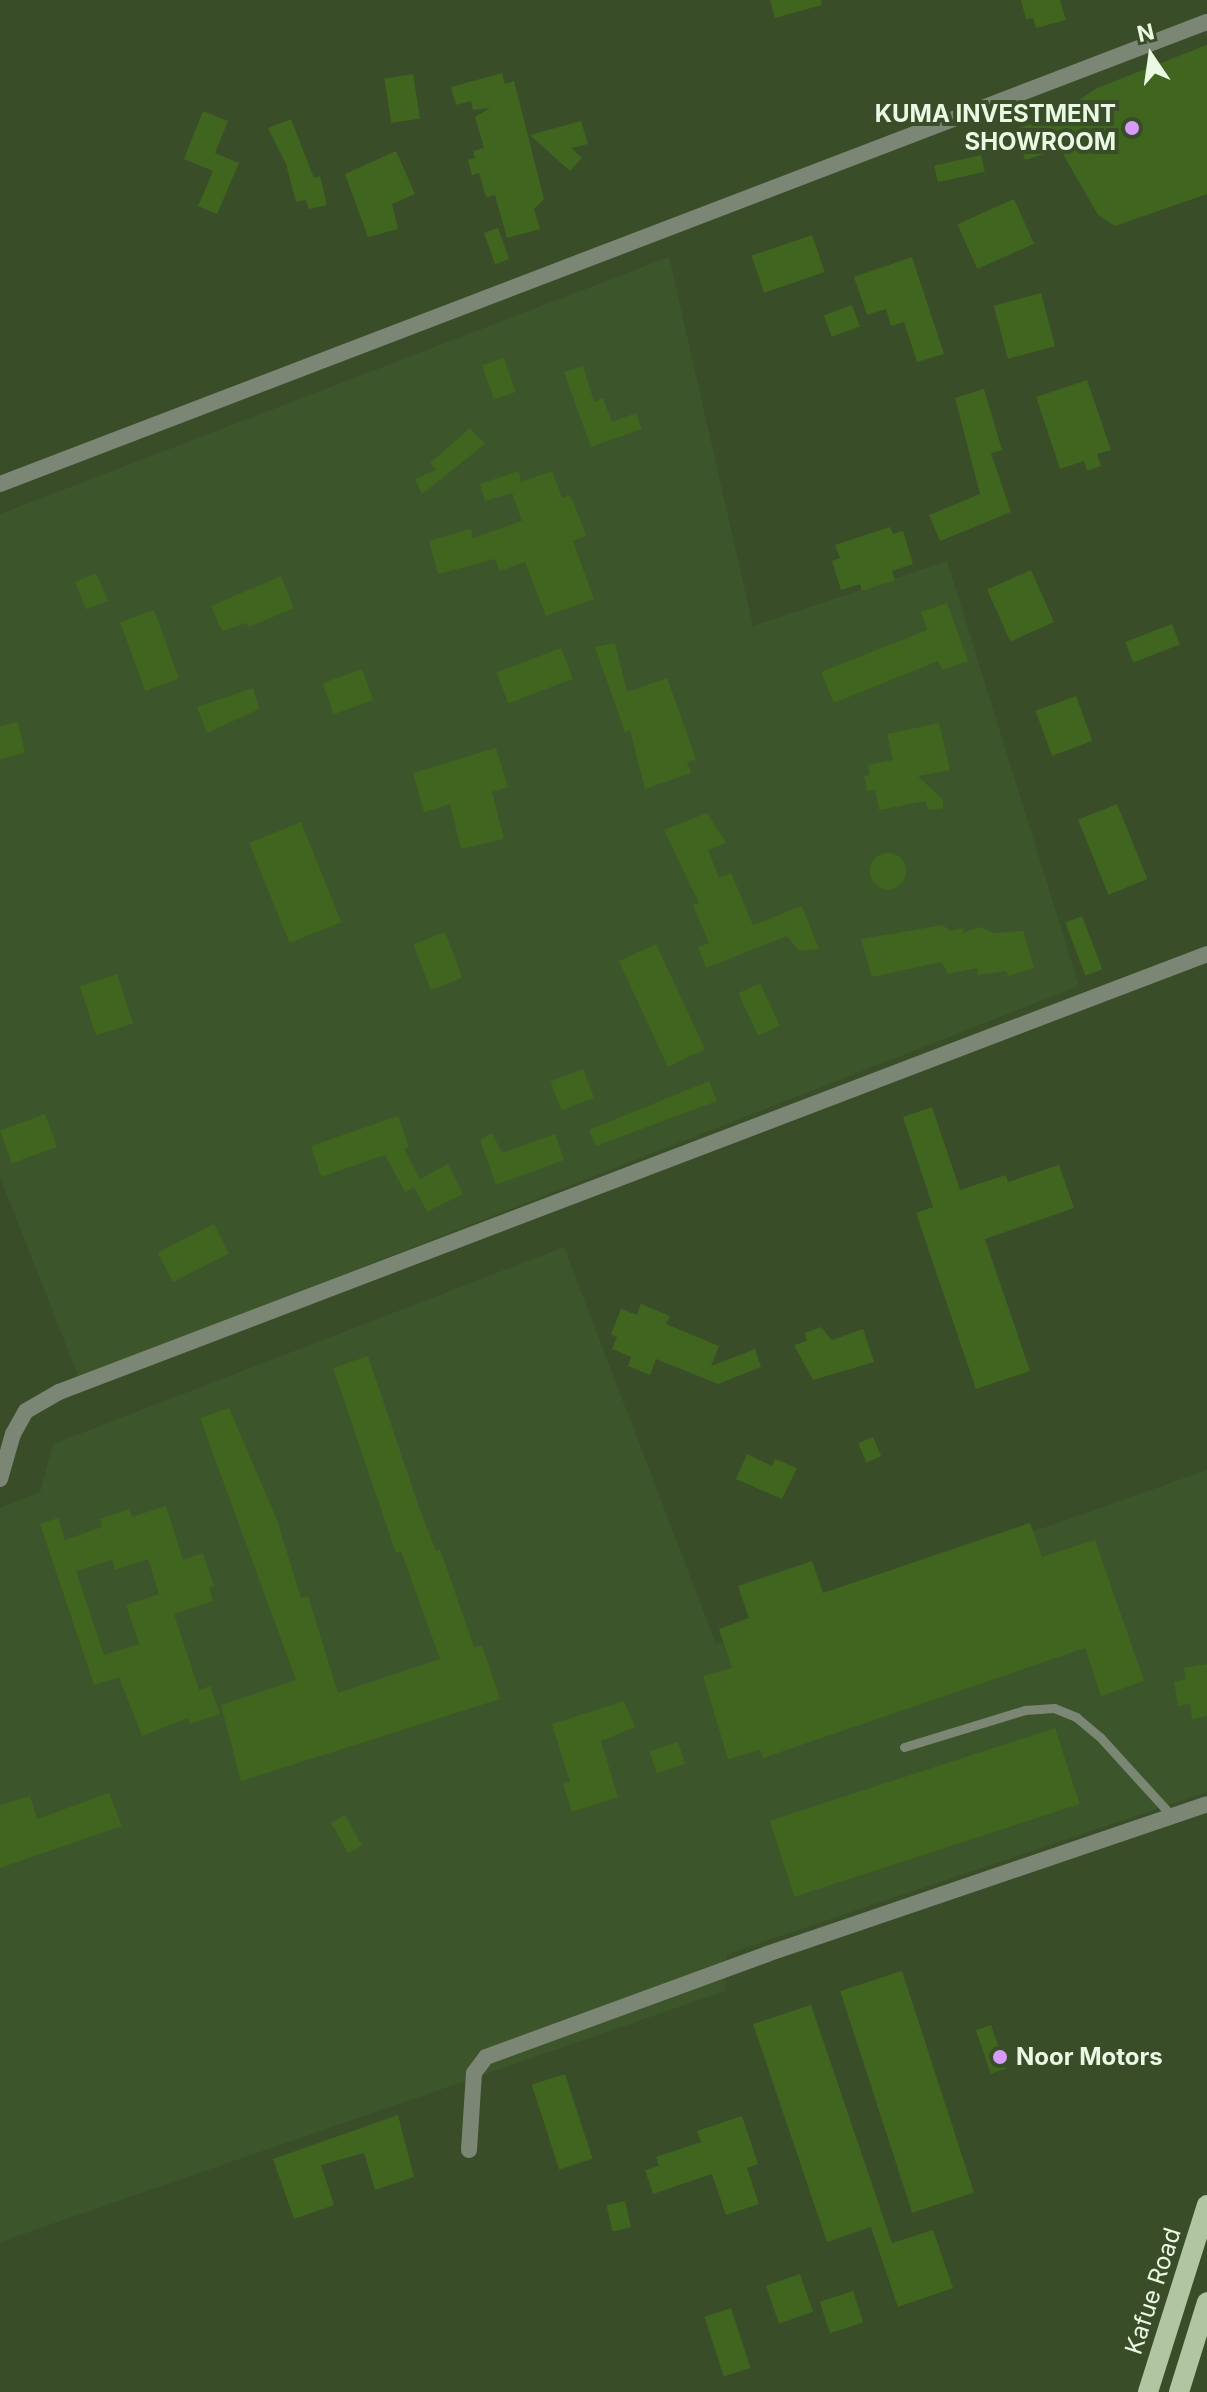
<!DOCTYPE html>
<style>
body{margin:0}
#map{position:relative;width:1207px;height:2392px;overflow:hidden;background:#394d29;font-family:Inter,sans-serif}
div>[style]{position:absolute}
.built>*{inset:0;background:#3d552a}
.building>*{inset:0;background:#40651f;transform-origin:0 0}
.round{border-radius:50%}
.service>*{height:9px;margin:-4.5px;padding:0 4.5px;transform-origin:4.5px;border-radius:4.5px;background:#7c8675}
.minor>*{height:16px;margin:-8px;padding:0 8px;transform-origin:8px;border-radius:8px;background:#7c8675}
.primary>*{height:20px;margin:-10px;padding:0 10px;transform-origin:10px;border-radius:10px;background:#b0c5a2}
.dots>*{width:22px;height:22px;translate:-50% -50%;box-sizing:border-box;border:4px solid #394d29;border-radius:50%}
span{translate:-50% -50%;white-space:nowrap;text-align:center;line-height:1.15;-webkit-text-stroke:8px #394d29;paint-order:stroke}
.poi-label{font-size:24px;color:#ebf8e3;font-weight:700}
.right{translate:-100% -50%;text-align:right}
.left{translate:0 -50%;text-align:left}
.street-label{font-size:24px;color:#ebf8e3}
.north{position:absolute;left:1111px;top:16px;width:80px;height:80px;-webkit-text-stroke:6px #394d29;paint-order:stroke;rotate:347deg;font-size:22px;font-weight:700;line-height:32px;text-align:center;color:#ebf8e3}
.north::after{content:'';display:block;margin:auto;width:28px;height:36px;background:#ebf8e3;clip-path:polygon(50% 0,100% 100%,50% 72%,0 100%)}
</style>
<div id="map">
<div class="built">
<i style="clip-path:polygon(669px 257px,753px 626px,947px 561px,1079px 986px,79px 1378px,0 1177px,0 514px)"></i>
<i style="clip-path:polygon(564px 1247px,716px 1644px,1207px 1470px,1207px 1792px,727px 1954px,725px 1991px,0 2242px,0 1508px,40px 1492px,53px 1444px)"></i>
</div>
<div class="building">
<i style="clip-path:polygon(770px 0,821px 0,822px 5px,775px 18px)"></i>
<i style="clip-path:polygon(1021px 0,1060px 0,1066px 20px,1036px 28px,1033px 18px,1026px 19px)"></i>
<i style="clip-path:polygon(1207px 45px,1207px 194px,1115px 226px,1098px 215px,1060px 149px,1025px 160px,1015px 129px,1054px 117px,1097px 88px)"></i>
<i style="clip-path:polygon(502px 73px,505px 84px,514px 81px,544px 199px,534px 209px,540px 229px,507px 238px,495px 195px,486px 197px,479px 173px,472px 175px,468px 160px,475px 158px,473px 151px,484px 148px,475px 117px,490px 108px,473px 110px,471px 101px,456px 105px,451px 87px)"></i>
<i style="left:413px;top:74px;width:45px;height:29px;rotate:81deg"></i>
<i style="clip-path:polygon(203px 111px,228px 121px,215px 153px,239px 163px,217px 214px,198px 206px,213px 171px,184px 159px)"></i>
<i style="clip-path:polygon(291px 119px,314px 178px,320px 176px,327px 205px,309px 209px,306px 200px,296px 202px,286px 164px,268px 128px)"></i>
<i style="clip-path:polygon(581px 121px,588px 144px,571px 148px,582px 158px,570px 171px,530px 135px)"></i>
<i style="clip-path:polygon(396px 151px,415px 194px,392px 204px,398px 229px,368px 237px,345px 174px)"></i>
<i style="left:981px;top:155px;width:17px;height:48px;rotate:77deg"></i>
<i style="left:1014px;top:199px;width:49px;height:62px;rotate:66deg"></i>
<i style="left:498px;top:228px;width:33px;height:15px;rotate:70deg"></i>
<i style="left:812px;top:235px;width:39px;height:64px;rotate:71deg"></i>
<i style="clip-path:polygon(912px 257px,944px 354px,917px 362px,904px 322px,891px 326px,886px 309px,867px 315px,854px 277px)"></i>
<i style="left:1041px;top:293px;width:55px;height:49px;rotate:75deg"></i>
<i style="left:852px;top:305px;width:23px;height:30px;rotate:70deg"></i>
<i style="left:504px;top:358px;width:36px;height:23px;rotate:71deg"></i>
<i style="clip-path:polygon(583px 366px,594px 402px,603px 398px,612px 422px,636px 413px,642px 429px,591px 447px,564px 372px)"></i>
<i style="clip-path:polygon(1087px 380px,1111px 450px,1097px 454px,1101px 466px,1087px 471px,1084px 461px,1060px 469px,1036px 397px)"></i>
<i style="clip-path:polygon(984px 389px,1002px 450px,991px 453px,1011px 512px,940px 541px,929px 515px,980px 494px,955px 398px)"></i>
<i style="clip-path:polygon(470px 428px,485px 444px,422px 494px,415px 479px,436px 470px,430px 463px)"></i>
<i style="clip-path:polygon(519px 471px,521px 482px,552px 471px,562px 498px,569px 495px,575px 506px,586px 536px,573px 541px,594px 599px,546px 616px,525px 562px,500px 571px,495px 559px,438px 574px,429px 541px,471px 529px,473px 538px,522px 521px,512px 493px,485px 501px,480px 484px)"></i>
<i style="clip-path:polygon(890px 527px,893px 534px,903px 531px,913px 564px,892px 571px,895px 580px,862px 591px,860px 584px,841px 590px,832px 561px,840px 558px,835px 545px)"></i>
<i style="left:1031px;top:570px;width:57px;height:48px;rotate:66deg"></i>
<i style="left:96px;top:573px;width:30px;height:23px;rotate:67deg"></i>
<i style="clip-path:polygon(281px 576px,294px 608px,249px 627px,247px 623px,222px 631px,211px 606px)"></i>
<i style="clip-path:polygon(947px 603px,968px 661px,942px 670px,938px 661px,834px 703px,821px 672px,927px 630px,921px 612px)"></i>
<i style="left:154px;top:610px;width:73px;height:36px;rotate:70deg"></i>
<i style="left:1172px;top:624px;width:22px;height:50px;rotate:69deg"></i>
<i style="clip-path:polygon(615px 643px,627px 692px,667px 678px,696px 759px,687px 762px,691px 773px,645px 789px,630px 730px,625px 732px,595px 647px)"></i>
<i style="left:561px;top:648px;width:33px;height:69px;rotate:69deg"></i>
<i style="left:362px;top:669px;width:33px;height:42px;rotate:70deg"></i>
<i style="clip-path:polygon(253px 688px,259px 709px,207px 733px,197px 707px)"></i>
<i style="left:1076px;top:696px;width:48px;height:43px;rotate:70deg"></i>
<i style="clip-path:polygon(18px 722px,25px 753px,0 759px,0 726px)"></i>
<i style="clip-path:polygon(939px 723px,950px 770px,918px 776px,943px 800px,943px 808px,929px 810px,925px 801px,879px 810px,875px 790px,867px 791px,864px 776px,870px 775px,868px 765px,893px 760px,887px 734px)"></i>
<i style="clip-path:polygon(496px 748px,508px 787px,492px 792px,504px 839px,461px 849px,450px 804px,424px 812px,413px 773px)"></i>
<i style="left:1117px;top:804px;width:81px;height:42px;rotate:68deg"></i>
<i style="clip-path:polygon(707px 813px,726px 843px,708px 850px,719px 878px,731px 873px,753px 925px,802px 906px,819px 949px,799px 951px,787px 936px,706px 968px,698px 947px,709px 943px,693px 905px,699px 903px,664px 830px)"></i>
<i style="left:301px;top:822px;width:108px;height:56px;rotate:68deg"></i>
<i class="round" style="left:870px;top:853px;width:36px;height:36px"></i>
<i style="left:1082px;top:916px;width:57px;height:18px;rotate:69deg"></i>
<i style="clip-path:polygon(943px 925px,950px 931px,963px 928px,963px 933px,980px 927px,994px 933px,1023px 931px,1034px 968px,1008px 976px,1006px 971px,978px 975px,977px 968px,948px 974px,941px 962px,872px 977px,861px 939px)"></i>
<i style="left:445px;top:932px;width:49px;height:34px;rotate:69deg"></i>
<i style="left:656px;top:944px;width:116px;height:41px;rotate:65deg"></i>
<i style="left:117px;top:974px;width:52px;height:39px;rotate:72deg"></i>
<i style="left:760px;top:983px;width:47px;height:24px;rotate:65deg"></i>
<i style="left:583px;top:1069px;width:31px;height:35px;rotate:69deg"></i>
<i style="clip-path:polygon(709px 1081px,717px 1101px,596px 1146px,589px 1130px)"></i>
<i style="clip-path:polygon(932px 1107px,960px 1190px,1006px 1175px,1008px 1182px,1059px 1165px,1074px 1208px,985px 1239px,1030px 1371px,976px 1389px,916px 1213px,933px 1207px,903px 1117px)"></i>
<i style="left:45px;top:1114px;width:35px;height:48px;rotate:70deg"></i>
<i style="clip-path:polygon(398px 1116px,409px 1147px,404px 1149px,420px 1179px,448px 1164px,463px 1194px,427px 1212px,414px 1187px,405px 1192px,385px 1155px,321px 1177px,311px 1146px)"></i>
<i style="clip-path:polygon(492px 1133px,502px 1153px,555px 1134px,564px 1160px,496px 1185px,480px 1140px)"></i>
<i style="left:214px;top:1224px;width:33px;height:63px;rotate:63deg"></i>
<i style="clip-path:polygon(641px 1304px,670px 1316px,666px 1324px,719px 1346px,711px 1366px,755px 1349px,761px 1367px,718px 1384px,656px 1359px,650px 1375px,628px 1366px,631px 1357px,612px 1349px,617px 1337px,611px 1334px,621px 1309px,637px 1315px)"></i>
<i style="clip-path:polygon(821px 1327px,832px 1340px,863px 1329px,874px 1362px,813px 1380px,794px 1345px,807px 1341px,805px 1333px)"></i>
<i style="clip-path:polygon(368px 1356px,420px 1510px,436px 1551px,440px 1549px,474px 1647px,482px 1645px,500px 1699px,241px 1781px,221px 1705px,296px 1680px,200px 1418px,229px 1408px,277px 1520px,301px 1598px,308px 1596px,338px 1693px,440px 1659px,401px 1551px,396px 1553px,333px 1368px)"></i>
<i style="left:873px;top:1437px;width:21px;height:16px;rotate:67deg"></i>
<i style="clip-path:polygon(747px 1454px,772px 1466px,775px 1459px,797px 1468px,782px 1499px,736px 1479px)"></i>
<i style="clip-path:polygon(evenodd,166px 1506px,183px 1560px,203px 1553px,214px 1586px,209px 1588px,213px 1601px,174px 1614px,199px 1690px,210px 1686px,220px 1714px,190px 1724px,188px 1718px,142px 1736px,119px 1677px,94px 1685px,40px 1524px,58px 1518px,65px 1540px,102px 1527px,100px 1519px,129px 1509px,132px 1517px,166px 1506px,148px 1559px,159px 1594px,126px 1605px,139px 1644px,104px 1655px,76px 1571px,112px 1560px,115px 1570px,148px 1559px)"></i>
<i style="clip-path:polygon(1030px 1523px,1042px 1557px,1095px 1540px,1144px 1681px,1101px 1696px,1085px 1648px,763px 1758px,760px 1750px,728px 1759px,703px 1676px,732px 1668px,719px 1629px,749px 1618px,738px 1586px,812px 1561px,823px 1593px)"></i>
<i style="clip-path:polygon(1207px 1664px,1207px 1716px,1192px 1719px,1190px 1704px,1178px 1706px,1174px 1682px,1186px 1679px,1184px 1668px)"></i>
<i style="clip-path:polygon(624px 1701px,635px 1727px,601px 1741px,618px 1797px,572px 1812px,563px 1784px,570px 1782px,552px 1724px)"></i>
<i style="left:1055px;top:1728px;width:80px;height:300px;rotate:72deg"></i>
<i style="left:678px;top:1742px;width:23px;height:30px;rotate:72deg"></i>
<i style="clip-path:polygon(109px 1793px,122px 1826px,0 1868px,0 1805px,30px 1796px,37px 1819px)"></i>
<i style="left:345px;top:1815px;width:35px;height:16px;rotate:61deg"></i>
<i style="left:902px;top:1971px;width:233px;height:65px;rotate:72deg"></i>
<i style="clip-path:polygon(811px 2005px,892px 2243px,933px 2230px,953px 2288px,898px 2307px,871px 2227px,827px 2242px,753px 2024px)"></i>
<i style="left:991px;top:2025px;width:46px;height:16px;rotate:71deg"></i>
<i style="left:565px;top:2074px;width:89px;height:35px;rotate:72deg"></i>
<i style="clip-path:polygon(398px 2115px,414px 2177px,375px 2190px,364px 2153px,321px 2165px,334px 2205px,294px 2219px,273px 2159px)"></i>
<i style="clip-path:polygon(742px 2116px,758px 2164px,747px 2168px,759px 2204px,726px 2215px,712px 2174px,653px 2194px,645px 2170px,659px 2166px,656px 2157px,701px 2142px,697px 2131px)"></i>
<i style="left:625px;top:2201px;width:27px;height:19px;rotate:77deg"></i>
<i style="left:800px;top:2274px;width:40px;height:36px;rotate:71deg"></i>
<i style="left:853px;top:2291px;width:33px;height:35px;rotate:72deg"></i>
<i style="left:731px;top:2308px;width:63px;height:28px;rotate:72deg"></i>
</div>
<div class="service">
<i style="left:904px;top:1747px;width:127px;rotate:-17deg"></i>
<i style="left:1025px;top:1710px;width:29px;rotate:-4deg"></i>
<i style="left:1054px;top:1708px;width:24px;rotate:22deg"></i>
<i style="left:1076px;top:1717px;width:31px;rotate:40deg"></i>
<i style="left:1100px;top:1737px;width:107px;rotate:47.7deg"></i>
</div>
<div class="minor">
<i style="left:0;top:484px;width:1292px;rotate:-20.95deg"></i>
<i style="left:0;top:1479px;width:47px;rotate:-73.9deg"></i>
<i style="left:13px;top:1434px;width:26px;rotate:-61deg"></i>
<i style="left:26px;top:1411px;width:38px;rotate:-30deg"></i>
<i style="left:59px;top:1392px;width:1229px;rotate:-20.88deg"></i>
<i style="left:469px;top:2150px;width:77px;rotate:-86.3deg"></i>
<i style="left:474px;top:2073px;width:20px;rotate:-53deg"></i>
<i style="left:486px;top:2057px;width:299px;rotate:-20.1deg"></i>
<i style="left:767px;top:1954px;width:465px;rotate:-18.8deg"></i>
</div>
<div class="primary">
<i style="left:1148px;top:2392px;width:196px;rotate:-72.5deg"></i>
<i style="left:1179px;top:2392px;width:94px;rotate:-72.7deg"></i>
</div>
<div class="dots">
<i style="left:1132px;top:128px;background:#d79bf9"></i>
<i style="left:1000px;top:2057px;background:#d79bf9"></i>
</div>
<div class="poi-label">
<span class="right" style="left:1116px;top:128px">KUMA INVESTMENT<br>SHOWROOM</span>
<span class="left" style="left:1016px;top:2057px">Noor Motors</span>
</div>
<div class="street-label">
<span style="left:1153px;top:2291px;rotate:-72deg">Kafue Road</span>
</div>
<div class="north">N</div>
</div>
